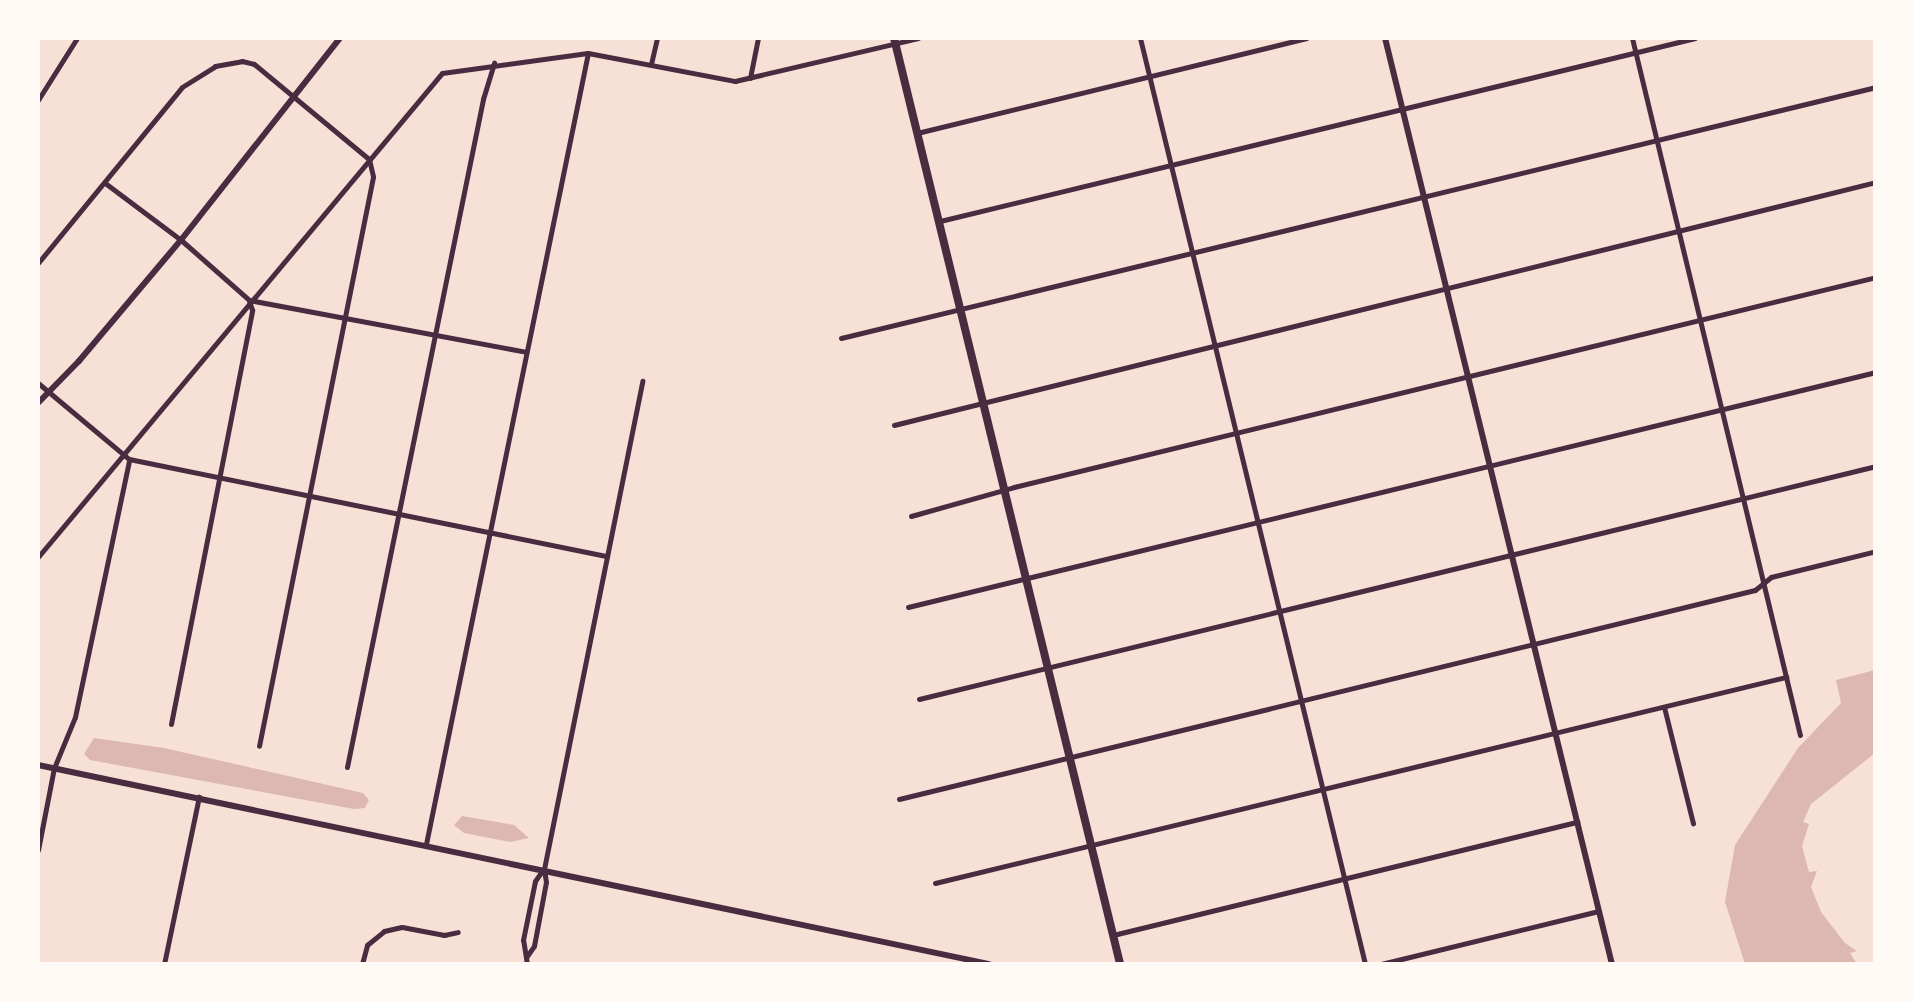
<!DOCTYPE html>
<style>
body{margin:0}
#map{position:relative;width:1913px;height:1002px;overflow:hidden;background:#f7e1d7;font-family:"Exo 2",sans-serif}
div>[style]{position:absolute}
.water>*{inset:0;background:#dcb8b0}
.minor>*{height:5px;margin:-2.5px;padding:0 2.5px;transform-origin:2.5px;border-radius:2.5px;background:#4a2c40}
.tertiary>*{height:6px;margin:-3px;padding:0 3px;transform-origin:3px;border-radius:3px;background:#4a2c40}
.secondary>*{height:6px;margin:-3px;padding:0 3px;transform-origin:3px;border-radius:3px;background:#4a2c40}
.primary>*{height:8px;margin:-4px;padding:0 4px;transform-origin:4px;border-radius:4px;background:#4a2c40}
span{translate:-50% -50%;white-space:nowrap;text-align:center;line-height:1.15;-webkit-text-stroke:9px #fffaf5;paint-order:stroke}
.frame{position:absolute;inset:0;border:40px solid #fffaf5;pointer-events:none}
</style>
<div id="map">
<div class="water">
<i style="clip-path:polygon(1875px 670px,1875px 753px,1811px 804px,1803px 822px,1809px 824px,1802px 846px,1809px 872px,1817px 871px,1811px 887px,1821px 912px,1845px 943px,1857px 951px,1850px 953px,1857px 964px,1745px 964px,1725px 902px,1735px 845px,1798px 748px,1841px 703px,1836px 680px)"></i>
<i style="clip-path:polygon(94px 738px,164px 748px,363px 793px,369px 800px,365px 808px,354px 809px,90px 760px,84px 754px)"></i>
<i style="clip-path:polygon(462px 816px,514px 825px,529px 838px,510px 842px,464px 833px,454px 825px)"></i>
</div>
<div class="minor">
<i style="left:1140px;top:38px;width:953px;rotate:76.34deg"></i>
<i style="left:1632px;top:38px;width:717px;rotate:76.45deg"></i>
<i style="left:651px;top:64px;width:27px;rotate:-77deg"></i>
<i style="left:750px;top:78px;width:41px;rotate:-78.7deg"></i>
<i style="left:38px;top:100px;width:73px;rotate:-57.8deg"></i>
<i style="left:917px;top:133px;width:401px;rotate:-13.7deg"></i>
<i style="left:105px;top:183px;width:95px;rotate:36.9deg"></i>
<i style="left:181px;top:240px;width:91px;rotate:41.4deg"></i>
<i style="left:249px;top:300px;width:282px;rotate:10.6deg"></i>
<i style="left:940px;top:221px;width:777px;rotate:-13.62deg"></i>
<i style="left:38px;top:263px;width:227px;rotate:-50.7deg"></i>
<i style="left:182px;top:87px;width:39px;rotate:-32deg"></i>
<i style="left:215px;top:66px;width:27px;rotate:-10deg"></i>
<i style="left:242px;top:61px;width:12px;rotate:14deg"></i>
<i style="left:254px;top:64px;width:149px;rotate:39.6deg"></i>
<i style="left:369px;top:159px;width:18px;rotate:77deg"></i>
<i style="left:373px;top:177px;width:580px;rotate:101.33deg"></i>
<i style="left:841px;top:338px;width:1065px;rotate:-13.63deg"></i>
<i style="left:38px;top:383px;width:119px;rotate:39.9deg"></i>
<i style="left:129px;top:459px;width:488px;rotate:11.5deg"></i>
<i style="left:894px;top:425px;width:1012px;rotate:-13.9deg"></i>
<i style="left:911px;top:516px;width:107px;rotate:-15.7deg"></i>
<i style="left:1014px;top:487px;width:887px;rotate:-13.69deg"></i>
<i style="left:38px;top:557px;width:630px;rotate:-50.15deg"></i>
<i style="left:442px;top:73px;width:147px;rotate:-7.8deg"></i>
<i style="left:588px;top:53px;width:150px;rotate:10.8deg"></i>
<i style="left:735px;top:81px;width:188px;rotate:-13.2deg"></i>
<i style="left:908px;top:607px;width:996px;rotate:-13.65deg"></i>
<i style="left:919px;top:699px;width:985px;rotate:-13.68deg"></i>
<i style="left:1664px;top:707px;width:120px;rotate:76deg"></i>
<i style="left:171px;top:724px;width:422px;rotate:-78.9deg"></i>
<i style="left:252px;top:310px;width:10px;rotate:-107deg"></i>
<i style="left:347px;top:767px;width:682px;rotate:-78.49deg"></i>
<i style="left:483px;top:99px;width:38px;rotate:-73deg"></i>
<i style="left:899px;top:799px;width:881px;rotate:-13.72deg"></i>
<i style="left:1755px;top:590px;width:21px;rotate:-39deg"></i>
<i style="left:1771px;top:577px;width:108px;rotate:-13.9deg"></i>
<i style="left:426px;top:844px;width:807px;rotate:-78.43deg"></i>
<i style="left:38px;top:850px;width:84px;rotate:-79deg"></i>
<i style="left:54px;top:768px;width:55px;rotate:-67.6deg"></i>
<i style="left:75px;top:717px;width:263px;rotate:-78.1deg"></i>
<i style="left:935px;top:883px;width:876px;rotate:-13.61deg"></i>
<i style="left:1113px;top:935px;width:478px;rotate:-13.7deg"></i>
<i style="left:527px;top:956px;width:12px;rotate:-55deg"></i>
<i style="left:534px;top:946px;width:65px;rotate:-79.4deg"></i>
<i style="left:546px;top:882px;width:13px;rotate:-99deg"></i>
<i style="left:544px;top:869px;width:498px;rotate:-78.6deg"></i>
<i style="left:164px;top:964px;width:171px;rotate:-78.2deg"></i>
<i style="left:362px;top:964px;width:20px;rotate:-75deg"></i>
<i style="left:367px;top:945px;width:22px;rotate:-39deg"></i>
<i style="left:384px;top:931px;width:18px;rotate:-13deg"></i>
<i style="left:402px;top:927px;width:43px;rotate:10.8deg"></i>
<i style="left:444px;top:935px;width:14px;rotate:-12deg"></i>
<i style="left:527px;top:964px;width:24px;rotate:-99deg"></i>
<i style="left:523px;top:940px;width:60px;rotate:-78.5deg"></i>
<i style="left:535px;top:881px;width:12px;rotate:-55deg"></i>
<i style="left:1381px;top:964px;width:224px;rotate:-13.7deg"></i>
</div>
<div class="tertiary">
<i style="left:1385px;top:38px;width:953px;rotate:76.23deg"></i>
<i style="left:38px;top:765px;width:972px;rotate:11.82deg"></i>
</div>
<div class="secondary">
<i style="left:38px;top:403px;width:59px;rotate:-45.7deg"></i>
<i style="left:79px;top:361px;width:158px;rotate:-49.9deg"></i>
<i style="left:181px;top:240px;width:257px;rotate:-51.8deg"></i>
</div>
<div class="primary">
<i style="left:894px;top:38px;width:953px;rotate:76.28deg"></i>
</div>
<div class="frame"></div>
</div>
